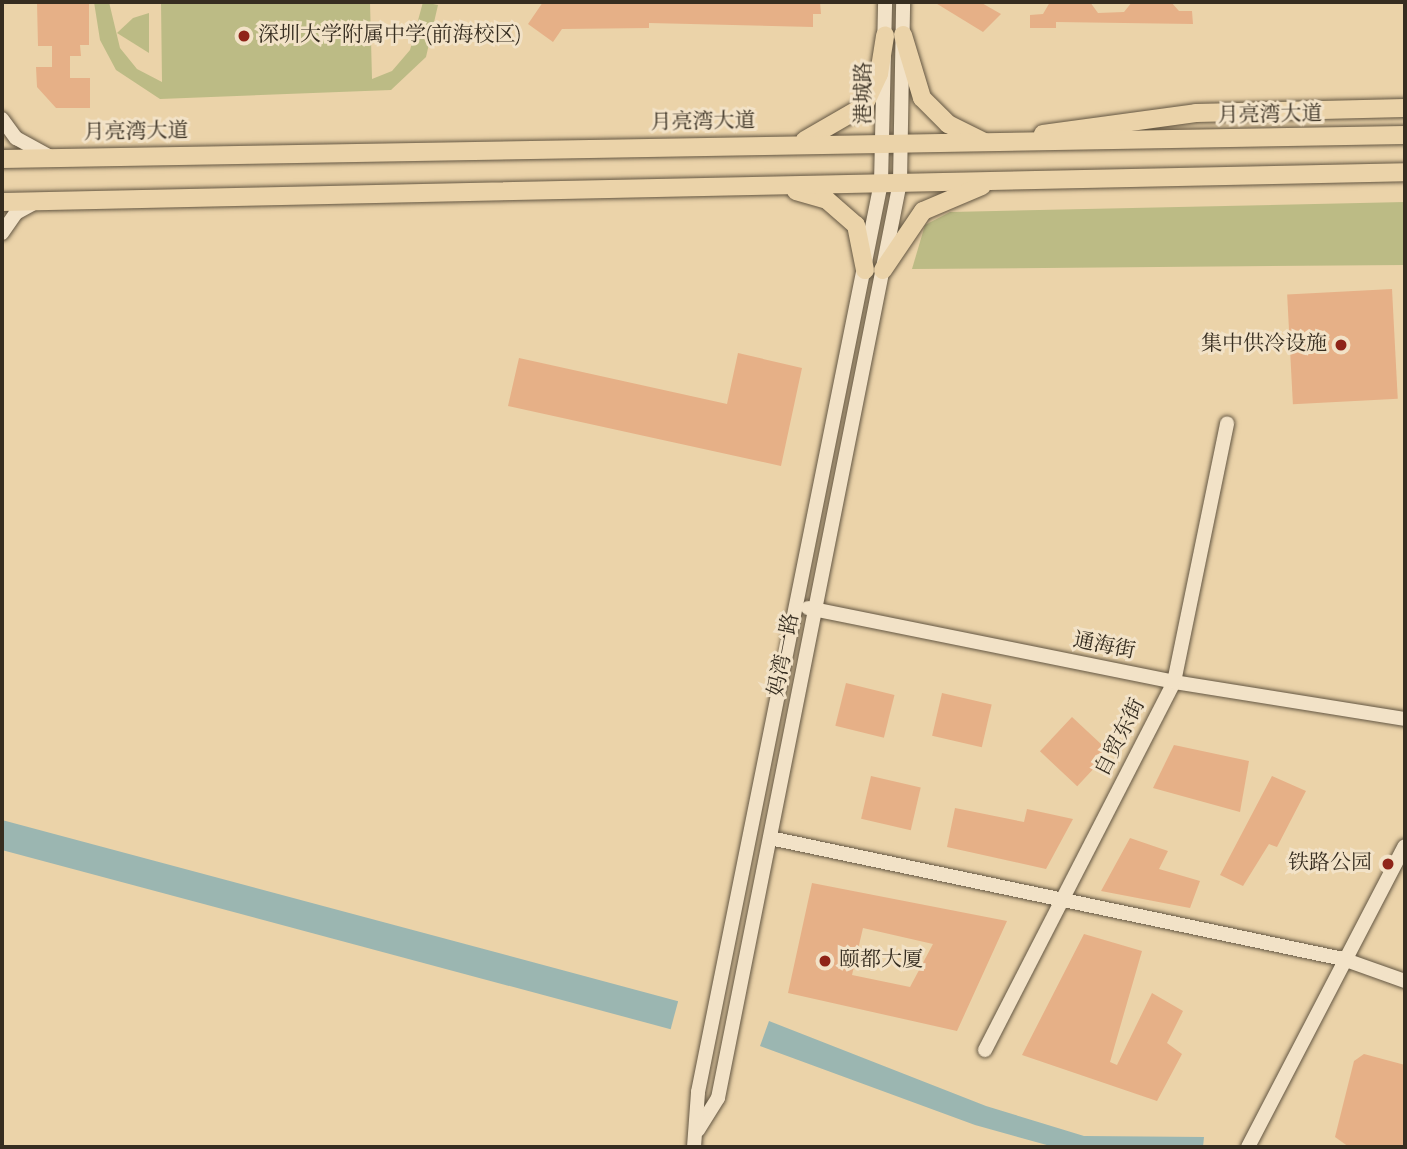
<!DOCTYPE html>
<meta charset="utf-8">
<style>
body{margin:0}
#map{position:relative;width:1407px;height:1149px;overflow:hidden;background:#ebd3a9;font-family:"IM FELL English","Noto Serif SC",serif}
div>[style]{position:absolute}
.green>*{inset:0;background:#bcbb85}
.water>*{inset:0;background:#9bb6b1;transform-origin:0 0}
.building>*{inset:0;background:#e6b087;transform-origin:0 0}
.roads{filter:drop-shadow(0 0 2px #635642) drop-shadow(0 0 2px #635642)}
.minor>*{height:14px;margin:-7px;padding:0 7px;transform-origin:7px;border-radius:7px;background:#f2e2c7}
.major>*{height:18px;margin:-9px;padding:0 9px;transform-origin:9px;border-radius:9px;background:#ebd3a9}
.dots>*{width:19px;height:19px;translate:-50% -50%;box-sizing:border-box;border:4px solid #f2e2c7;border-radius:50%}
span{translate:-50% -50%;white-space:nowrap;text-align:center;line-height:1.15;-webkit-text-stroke:6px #f2e2c7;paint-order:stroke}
.poi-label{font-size:21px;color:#362d20}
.left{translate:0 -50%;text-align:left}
.right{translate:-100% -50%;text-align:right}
.street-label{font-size:21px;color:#362d20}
.frame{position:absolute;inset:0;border:4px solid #362d20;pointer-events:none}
</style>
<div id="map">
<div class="green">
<i style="clip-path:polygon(94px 2px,109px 2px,120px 48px,137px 69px,162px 82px,161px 2px,370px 2px,372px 79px,392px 71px,410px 50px,423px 2px,438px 5px,426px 57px,391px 90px,160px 99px,116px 70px,100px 40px)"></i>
<i style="clip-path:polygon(149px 13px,149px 53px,117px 33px,133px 18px)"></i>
<i style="clip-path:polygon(1405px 202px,1405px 265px,912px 269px,925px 225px,950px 212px)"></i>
</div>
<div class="water">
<i style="left:2px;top:820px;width:700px;height:29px;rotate:15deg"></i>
<i style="clip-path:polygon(769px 1021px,986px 1106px,1084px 1136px,1204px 1137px,1203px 1147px,1054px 1147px,975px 1125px,760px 1046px)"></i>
</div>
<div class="building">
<i style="clip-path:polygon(37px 2px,89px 2px,89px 45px,80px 45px,81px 56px,70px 56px,70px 78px,90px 78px,90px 108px,56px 108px,37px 87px,36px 67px,52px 67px,52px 46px,38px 46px)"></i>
<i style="clip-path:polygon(543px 2px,820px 2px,821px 14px,813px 14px,813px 27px,649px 23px,649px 28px,562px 29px,553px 42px,528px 24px)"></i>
<i style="clip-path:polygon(934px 2px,980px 2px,1001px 14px,983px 32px)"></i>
<i style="clip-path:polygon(1050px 2px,1090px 2px,1098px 13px,1124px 12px,1132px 2px,1171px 2px,1179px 11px,1192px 11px,1193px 24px,1056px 22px,1056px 28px,1030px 28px,1030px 15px,1043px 14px)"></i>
<i style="left:1392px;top:289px;width:110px;height:105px;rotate:87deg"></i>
<i style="clip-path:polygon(738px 353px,802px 368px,781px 466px,508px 406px,519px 358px,727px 404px)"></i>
<i style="left:846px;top:683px;width:50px;height:44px;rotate:14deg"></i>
<i style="left:942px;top:693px;width:51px;height:44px;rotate:13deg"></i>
<i style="left:1072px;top:717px;width:51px;height:47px;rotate:43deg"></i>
<i style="clip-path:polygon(1174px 745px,1249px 761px,1240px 812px,1153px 788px)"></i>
<i style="left:871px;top:776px;width:51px;height:44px;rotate:13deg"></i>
<i style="clip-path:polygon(1272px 776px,1306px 791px,1277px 847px,1269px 844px,1243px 886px,1220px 875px)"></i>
<i style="clip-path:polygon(955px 808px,1024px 822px,1027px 809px,1073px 819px,1046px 869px,947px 847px)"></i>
<i style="clip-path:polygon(1130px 838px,1168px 851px,1159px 869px,1200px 881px,1190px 908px,1101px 891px)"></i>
<i style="clip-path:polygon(evenodd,812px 883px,1007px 921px,957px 1031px,788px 993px,812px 883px,863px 928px,933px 944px,910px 987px,852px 975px,863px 928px)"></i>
<i style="clip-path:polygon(1084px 934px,1142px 951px,1110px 1062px,1117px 1065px,1152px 993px,1183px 1011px,1167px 1043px,1182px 1054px,1157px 1101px,1022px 1055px)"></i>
<i style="clip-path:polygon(1364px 1054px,1405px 1065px,1405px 1147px,1349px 1147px,1335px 1137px,1354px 1061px)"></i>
</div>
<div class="roads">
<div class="minor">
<i style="left:2px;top:119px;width:24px;rotate:54deg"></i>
<i style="left:16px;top:138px;width:37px;rotate:29deg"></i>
<i style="left:2px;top:233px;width:24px;rotate:-55deg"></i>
<i style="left:16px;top:213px;width:23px;rotate:-29deg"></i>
<i style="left:808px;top:608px;width:373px;rotate:11.4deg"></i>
<i style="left:1174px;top:682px;width:234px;rotate:9.1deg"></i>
<i style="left:770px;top:838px;width:586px;rotate:11.92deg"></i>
<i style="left:1343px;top:959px;width:66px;rotate:19.5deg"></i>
<i style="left:985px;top:1050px;width:414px;rotate:-62.8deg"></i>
<i style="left:1174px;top:682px;width:264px;rotate:-78.4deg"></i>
<i style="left:698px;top:1130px;width:38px;rotate:-58deg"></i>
<i style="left:718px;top:1098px;width:934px;rotate:-78.76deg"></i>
<i style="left:900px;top:182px;width:180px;rotate:-89deg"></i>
<i style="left:694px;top:1147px;width:55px;rotate:-85.8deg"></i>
<i style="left:698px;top:1092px;width:927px;rotate:-78.62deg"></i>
<i style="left:881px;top:183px;width:181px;rotate:-88.7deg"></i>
<i style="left:1248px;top:1147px;width:339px;rotate:-62.5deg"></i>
</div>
<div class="major">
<i style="left:903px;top:35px;width:66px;rotate:73.2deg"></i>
<i style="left:922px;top:98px;width:37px;rotate:45deg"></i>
<i style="left:948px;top:124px;width:40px;rotate:26.6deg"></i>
<i style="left:1043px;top:134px;width:154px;rotate:-7.8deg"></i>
<i style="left:1196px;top:113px;width:209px;rotate:-1.4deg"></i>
<i style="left:805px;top:140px;width:68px;rotate:-30deg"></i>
<i style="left:864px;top:106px;width:35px;rotate:-65deg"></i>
<i style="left:879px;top:74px;width:39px;rotate:-81deg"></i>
<i style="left:2px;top:159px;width:1403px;rotate:-0.98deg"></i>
<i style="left:796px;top:191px;width:32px;rotate:16deg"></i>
<i style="left:827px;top:200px;width:38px;rotate:41deg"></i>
<i style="left:856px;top:225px;width:46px;rotate:78.7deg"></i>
<i style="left:2px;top:202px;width:1403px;rotate:-1.22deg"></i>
<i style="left:883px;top:270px;width:71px;rotate:-55.9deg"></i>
<i style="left:923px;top:211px;width:64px;rotate:-23deg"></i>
</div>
</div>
<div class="dots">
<i style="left:244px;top:36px;background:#8f2418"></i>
<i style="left:1341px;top:345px;background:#8f2418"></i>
<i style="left:1388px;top:864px;background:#8f2418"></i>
<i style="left:825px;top:961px;background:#8f2418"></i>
</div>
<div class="poi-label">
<span class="left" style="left:258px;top:36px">深圳大学附属中学(前海校区)</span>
<span class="right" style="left:1327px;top:345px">集中供冷设施</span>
<span class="right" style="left:1372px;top:864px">铁路公园</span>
<span class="left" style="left:839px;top:961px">颐都大厦</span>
</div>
<div class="street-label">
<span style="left:865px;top:93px;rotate:-90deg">港城路</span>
<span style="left:1270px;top:116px;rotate:-1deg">月亮湾大道</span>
<span style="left:703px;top:123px;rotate:-1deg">月亮湾大道</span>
<span style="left:136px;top:133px;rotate:-1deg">月亮湾大道</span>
<span style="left:1104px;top:647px;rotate:11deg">通海街</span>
<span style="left:785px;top:655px;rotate:-79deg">妈湾一路</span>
<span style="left:1121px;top:738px;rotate:-63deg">自贸东街</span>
</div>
<div class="frame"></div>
</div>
